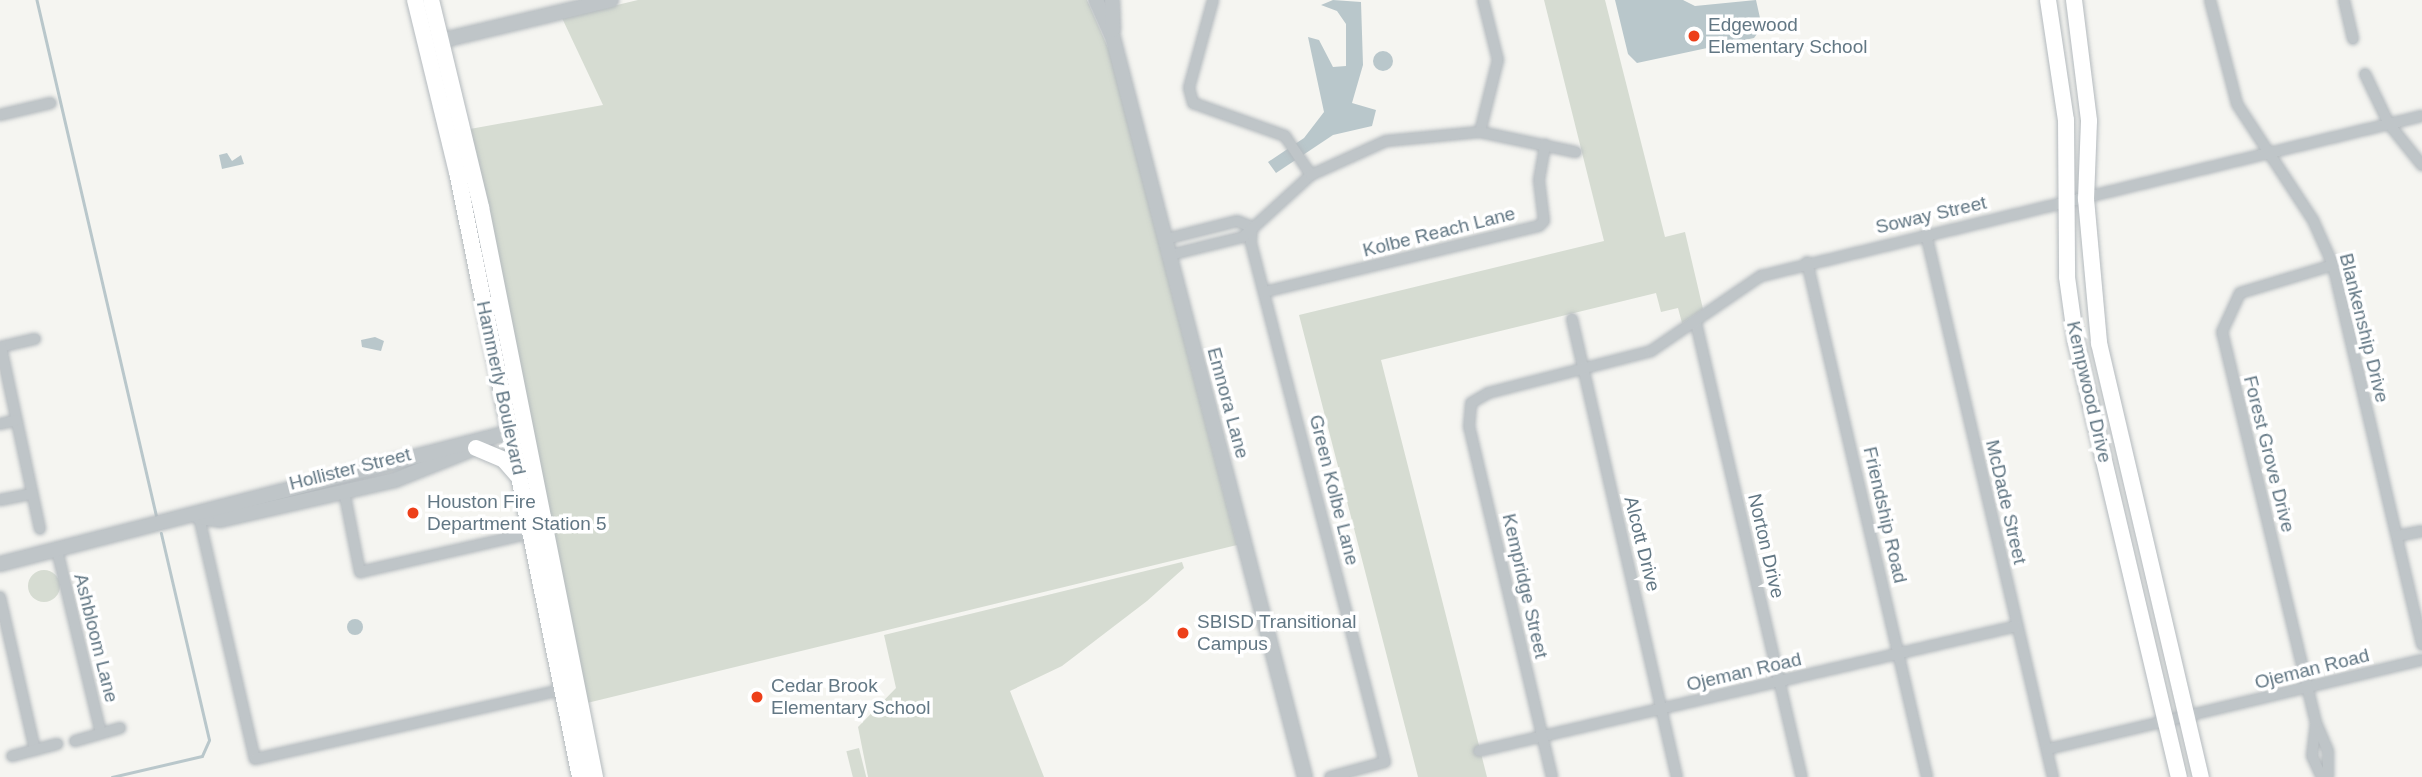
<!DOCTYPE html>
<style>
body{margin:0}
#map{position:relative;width:2422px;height:777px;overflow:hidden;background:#f5f5f1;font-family:Arial,sans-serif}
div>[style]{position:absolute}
.green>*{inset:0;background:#d6dcd2;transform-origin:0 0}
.round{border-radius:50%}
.water>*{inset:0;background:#b9c7cb}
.stream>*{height:2.5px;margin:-1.25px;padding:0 1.25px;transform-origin:1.25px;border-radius:1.25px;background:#b9c7cb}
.roads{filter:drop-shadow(0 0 2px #b4babe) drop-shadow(0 0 2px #b4babe)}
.minor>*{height:10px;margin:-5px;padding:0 5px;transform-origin:5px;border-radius:5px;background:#bfc5c8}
.tertiary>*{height:14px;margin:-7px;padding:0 7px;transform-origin:7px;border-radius:7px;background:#bfc5c8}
.secondary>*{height:16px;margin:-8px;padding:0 8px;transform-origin:8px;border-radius:8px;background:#fff}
.dots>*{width:19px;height:19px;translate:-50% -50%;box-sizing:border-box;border:4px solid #fff;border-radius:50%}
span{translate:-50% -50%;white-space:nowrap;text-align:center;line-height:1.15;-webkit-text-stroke:7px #fff;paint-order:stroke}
.poi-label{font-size:19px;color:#627784}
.left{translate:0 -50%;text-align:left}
.street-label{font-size:19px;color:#627784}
</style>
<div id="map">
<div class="green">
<i style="clip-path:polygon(638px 0,1087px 0,1109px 50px,1237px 545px,587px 703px,470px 129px,603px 105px,562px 18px)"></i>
<i style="clip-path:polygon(1544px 0,1605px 0,1665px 237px,1685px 232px,1703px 309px,1682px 323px,1678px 308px,1661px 312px,1656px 293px,1381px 360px,1487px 777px,1418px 777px,1299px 315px,1604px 241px)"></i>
<i style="clip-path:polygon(1182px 562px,1184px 568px,1147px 601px,1062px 666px,1010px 691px,1044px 777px,868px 777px,858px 727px,896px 688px,884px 635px)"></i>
<i class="round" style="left:28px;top:570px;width:32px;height:32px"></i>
<i style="left:859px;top:748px;width:30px;height:13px;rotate:76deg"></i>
</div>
<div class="water">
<i style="clip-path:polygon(1333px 0,1361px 2px,1363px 65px,1352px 103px,1376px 110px,1372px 126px,1333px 135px,1276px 173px,1268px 162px,1304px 138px,1324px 112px,1308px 37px,1319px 40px,1333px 67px,1346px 66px,1346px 24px,1337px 11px,1321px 5px)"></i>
<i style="clip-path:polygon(1615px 0,1683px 0,1695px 6px,1756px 0,1762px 27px,1754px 38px,1637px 63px,1628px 54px)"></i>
<i class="round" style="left:1373px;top:51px;width:20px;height:20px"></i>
<i style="clip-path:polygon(227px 153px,232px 161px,241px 155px,244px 164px,222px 169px,219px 155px)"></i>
<i style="clip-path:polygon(375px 337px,384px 341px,381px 351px,362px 347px,361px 340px)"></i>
<i class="round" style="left:347px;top:619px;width:16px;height:16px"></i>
</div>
<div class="stream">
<i style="left:37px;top:0;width:532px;rotate:76.96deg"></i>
<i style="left:112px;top:777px;width:92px;rotate:-13.1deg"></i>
<i style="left:202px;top:756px;width:17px;rotate:-66deg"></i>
<i style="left:209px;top:740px;width:212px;rotate:-103.1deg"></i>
</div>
<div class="roads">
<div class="minor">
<i style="left:1213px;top:0;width:91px;rotate:105.3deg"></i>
<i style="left:1189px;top:88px;width:16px;rotate:75deg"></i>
<i style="left:1193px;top:103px;width:98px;rotate:19.7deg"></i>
<i style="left:1285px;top:136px;width:47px;rotate:56.3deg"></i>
<i style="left:2210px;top:0;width:107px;rotate:75.4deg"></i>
<i style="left:2237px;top:104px;width:139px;rotate:56.8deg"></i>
<i style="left:2313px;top:220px;width:49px;rotate:66deg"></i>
<i style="left:2333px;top:265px;width:390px;rotate:76.8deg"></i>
<i style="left:2344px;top:0;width:40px;rotate:77deg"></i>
<i style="left:2365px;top:74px;width:55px;rotate:64.4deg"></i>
<i style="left:2389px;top:124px;width:53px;rotate:51.2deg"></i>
<i style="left:0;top:115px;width:52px;rotate:-13.2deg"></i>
<i style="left:1480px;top:132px;width:74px;rotate:-76deg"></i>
<i style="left:1498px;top:60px;width:62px;rotate:-104deg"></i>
<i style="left:1252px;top:227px;width:16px;rotate:94deg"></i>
<i style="left:1251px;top:243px;width:536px;rotate:75.52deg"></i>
<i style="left:1385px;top:762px;width:57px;rotate:164.7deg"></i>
<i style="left:1926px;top:234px;width:558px;rotate:76.84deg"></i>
<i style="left:1166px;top:239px;width:73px;rotate:-14.2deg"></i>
<i style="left:1237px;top:221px;width:16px;rotate:22deg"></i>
<i style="left:1170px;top:255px;width:75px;rotate:-13.9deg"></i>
<i style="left:1243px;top:237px;width:92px;rotate:-42.4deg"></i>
<i style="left:1311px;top:175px;width:82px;rotate:-24.4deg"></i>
<i style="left:1386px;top:141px;width:94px;rotate:-5.5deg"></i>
<i style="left:1480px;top:132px;width:98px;rotate:11.8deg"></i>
<i style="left:1807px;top:262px;width:529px;rotate:76.88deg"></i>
<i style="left:1264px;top:292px;width:283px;rotate:-13.5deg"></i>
<i style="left:1539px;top:226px;width:7px;rotate:-45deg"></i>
<i style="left:1544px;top:221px;width:41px;rotate:-97deg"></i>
<i style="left:1539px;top:180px;width:36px;rotate:-80deg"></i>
<i style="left:1572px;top:319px;width:470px;rotate:77.1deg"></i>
<i style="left:1696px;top:323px;width:466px;rotate:76.9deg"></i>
<i style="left:0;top:347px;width:36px;rotate:-13deg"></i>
<i style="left:1px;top:347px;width:186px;rotate:77.9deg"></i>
<i style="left:0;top:424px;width:17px;rotate:-13deg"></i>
<i style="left:344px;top:491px;width:83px;rotate:78.8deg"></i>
<i style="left:360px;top:572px;width:175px;rotate:-12.8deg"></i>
<i style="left:0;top:500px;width:33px;rotate:-11deg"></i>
<i style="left:199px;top:517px;width:248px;rotate:77deg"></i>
<i style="left:255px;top:759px;width:315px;rotate:-12.7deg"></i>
<i style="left:2397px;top:536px;width:25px;rotate:-11deg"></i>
<i style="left:57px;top:550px;width:188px;rotate:76.5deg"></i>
<i style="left:0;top:597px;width:157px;rotate:77.1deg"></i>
<i style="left:2316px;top:723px;width:33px;rotate:97deg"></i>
<i style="left:2312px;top:756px;width:23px;rotate:65deg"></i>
<i style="left:75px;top:741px;width:47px;rotate:-16.1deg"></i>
<i style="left:2048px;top:749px;width:384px;rotate:-13.4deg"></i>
<i style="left:1479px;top:751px;width:552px;rotate:-13.08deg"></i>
<i style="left:12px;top:756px;width:47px;rotate:-14.9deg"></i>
<i style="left:1552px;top:777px;width:360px;rotate:-103.3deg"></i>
<i style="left:1469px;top:427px;width:24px;rotate:-85deg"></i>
<i style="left:1471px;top:403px;width:20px;rotate:-30deg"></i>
<i style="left:1488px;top:393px;width:168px;rotate:-14.4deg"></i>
<i style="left:1651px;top:351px;width:133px;rotate:-34.3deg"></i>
<i style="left:1761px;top:276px;width:680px;rotate:-13.61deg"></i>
<i style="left:2328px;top:777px;width:26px;rotate:-90deg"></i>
<i style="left:2328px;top:751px;width:30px;rotate:-113deg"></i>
<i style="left:2316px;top:723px;width:402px;rotate:-103.5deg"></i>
<i style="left:2222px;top:332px;width:43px;rotate:-65.2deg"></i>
<i style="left:2240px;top:293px;width:97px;rotate:-16.8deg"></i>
</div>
<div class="tertiary">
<i style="left:1096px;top:0;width:42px;rotate:65.9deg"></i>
<i style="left:1113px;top:38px;width:764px;rotate:75.44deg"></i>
<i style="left:1112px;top:0;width:30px;rotate:88deg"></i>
<i style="left:431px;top:43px;width:185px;rotate:-13.4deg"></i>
<i style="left:199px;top:517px;width:21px;rotate:8deg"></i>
<i style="left:220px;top:520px;width:180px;rotate:-12.9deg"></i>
<i style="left:395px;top:480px;width:84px;rotate:-21.7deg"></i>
<i style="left:0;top:564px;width:535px;rotate:-14.5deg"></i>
</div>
<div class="secondary">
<i style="left:415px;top:0;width:177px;rotate:76.3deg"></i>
<i style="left:457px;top:172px;width:617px;rotate:78.51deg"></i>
<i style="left:431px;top:0;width:213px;rotate:76.4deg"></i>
<i style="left:481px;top:207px;width:581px;rotate:78.69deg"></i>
<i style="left:2048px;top:0;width:121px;rotate:81.5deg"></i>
<i style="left:2066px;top:120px;width:157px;rotate:89.6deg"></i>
<i style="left:2067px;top:277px;width:66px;rotate:82.1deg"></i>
<i style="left:2076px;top:342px;width:447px;rotate:76.7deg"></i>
<i style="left:2074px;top:0;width:122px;rotate:82.9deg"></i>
<i style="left:2089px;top:121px;width:78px;rotate:92.2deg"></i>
<i style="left:2086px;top:199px;width:145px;rotate:84.8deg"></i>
<i style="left:2099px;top:343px;width:446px;rotate:76.8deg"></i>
<i style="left:476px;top:448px;width:30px;rotate:23deg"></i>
<i style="left:504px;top:460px;width:23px;rotate:49deg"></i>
</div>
</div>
<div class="dots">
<i style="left:1694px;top:36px;background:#ed3f19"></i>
<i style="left:413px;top:513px;background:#ed3f19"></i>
<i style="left:1183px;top:633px;background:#ed3f19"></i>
<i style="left:757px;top:697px;background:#ed3f19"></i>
</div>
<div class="poi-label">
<span class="left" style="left:1708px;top:36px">Edgewood<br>Elementary School</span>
<span class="left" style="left:427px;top:513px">Houston Fire<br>Department Station 5</span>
<span class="left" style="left:1197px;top:633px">SBISD Transitional<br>Campus</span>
<span class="left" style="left:771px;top:697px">Cedar Brook<br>Elementary School</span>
</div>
<div class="street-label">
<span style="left:1931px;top:215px;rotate:-13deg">Soway Street</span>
<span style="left:1439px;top:232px;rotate:-14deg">Kolbe Reach Lane</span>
<span style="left:2364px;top:328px;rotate:76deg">Blankenship Drive</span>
<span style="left:501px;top:388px;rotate:78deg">Hammerly Boulevard</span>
<span style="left:2089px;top:392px;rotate:77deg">Kempwood Drive</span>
<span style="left:1228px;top:403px;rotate:75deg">Emnora Lane</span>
<span style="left:2269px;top:454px;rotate:76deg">Forest Grove Drive</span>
<span style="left:350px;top:469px;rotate:-14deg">Hollister Street</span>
<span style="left:1334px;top:490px;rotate:76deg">Green Kolbe Lane</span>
<span style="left:2006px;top:502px;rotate:77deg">McDade Street</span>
<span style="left:1885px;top:515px;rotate:77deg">Friendship Road</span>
<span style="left:1642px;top:544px;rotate:76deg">Alcott Drive</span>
<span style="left:1766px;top:546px;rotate:77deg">Norton Drive</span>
<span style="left:1525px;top:586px;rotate:77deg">Kempridge Street</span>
<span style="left:96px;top:638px;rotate:76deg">Ashbloom Lane</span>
<span style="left:2312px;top:669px;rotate:-14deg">Ojeman Road</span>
<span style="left:1744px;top:672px;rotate:-13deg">Ojeman Road</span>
</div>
</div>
